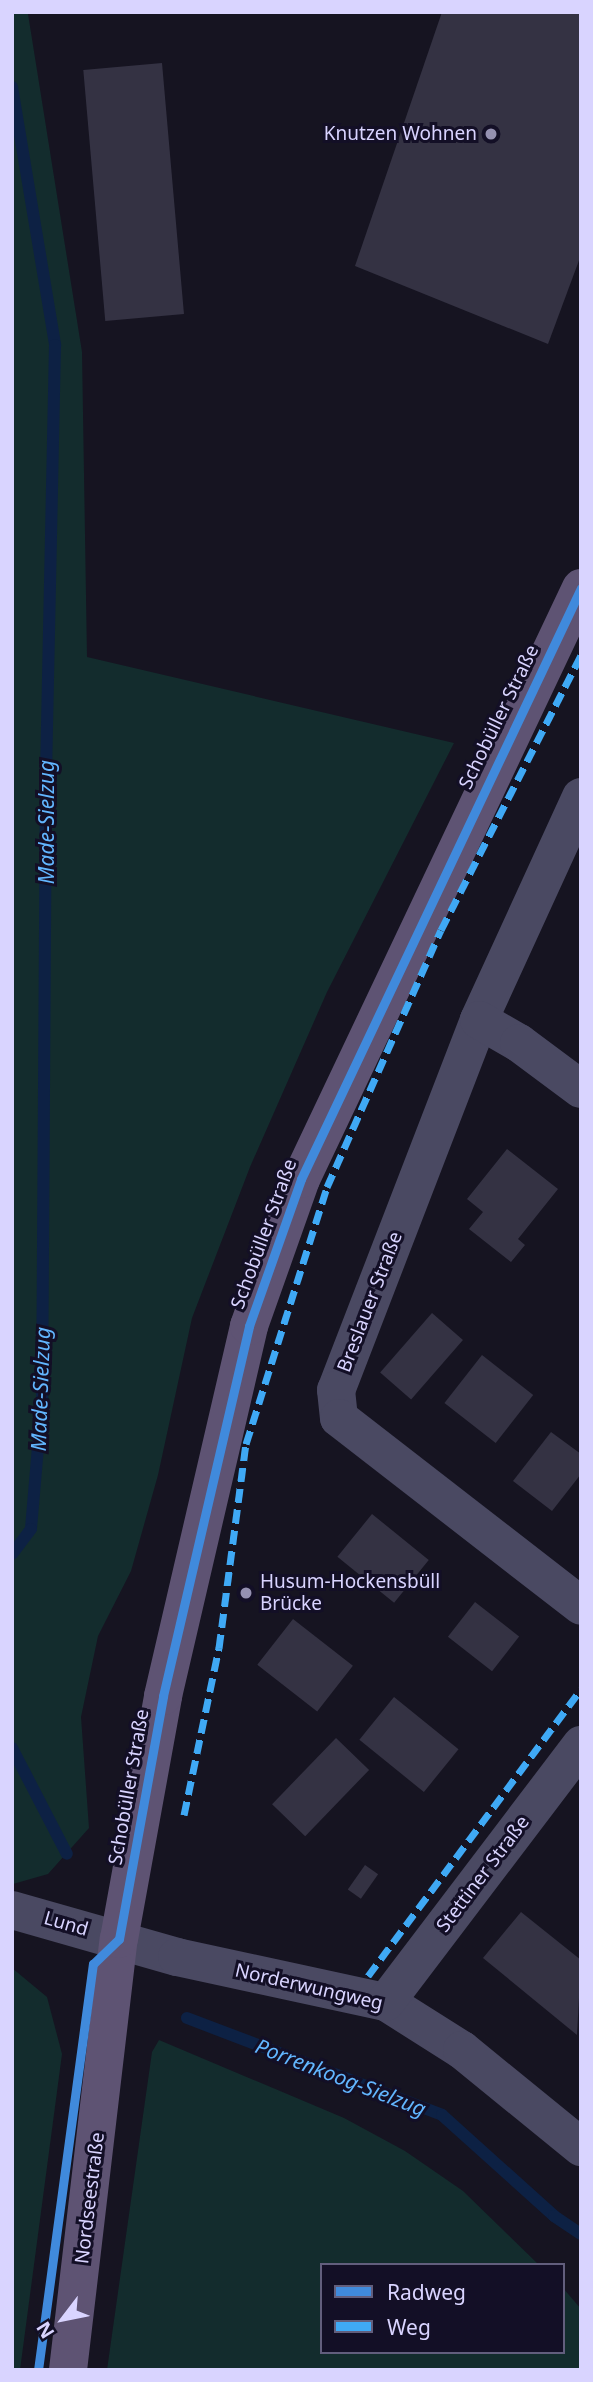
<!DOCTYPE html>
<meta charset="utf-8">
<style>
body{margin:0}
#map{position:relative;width:593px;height:2382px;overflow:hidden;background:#161421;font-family:"Noto Sans",sans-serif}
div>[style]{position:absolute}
.green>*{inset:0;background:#132c2d}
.stream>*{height:12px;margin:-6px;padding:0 6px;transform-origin:6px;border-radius:6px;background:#0d2144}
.building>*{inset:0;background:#343243;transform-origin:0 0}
.minor>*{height:38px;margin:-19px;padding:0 19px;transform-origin:19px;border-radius:19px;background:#4a4962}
.major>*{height:38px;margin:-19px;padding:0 19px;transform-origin:19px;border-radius:19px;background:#5e5373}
.quiet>*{height:7px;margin-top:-3.5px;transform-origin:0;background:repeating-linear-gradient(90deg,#3fa9f5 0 14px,transparent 0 21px)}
.cycleway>*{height:9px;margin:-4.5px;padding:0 4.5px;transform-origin:4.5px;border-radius:4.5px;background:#408adc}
.dots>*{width:19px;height:19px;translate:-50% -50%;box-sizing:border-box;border:4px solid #130f26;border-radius:50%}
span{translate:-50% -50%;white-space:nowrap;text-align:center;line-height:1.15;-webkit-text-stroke:6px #130f26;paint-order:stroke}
.poi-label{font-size:19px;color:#d9d4ff}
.right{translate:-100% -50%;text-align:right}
.left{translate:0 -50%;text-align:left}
.street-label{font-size:19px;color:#d9d4ff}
.water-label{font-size:21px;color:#62b6ff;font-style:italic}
.frame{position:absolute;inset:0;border:14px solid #d9d4ff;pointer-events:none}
.legend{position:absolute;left:320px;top:2263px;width:245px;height:91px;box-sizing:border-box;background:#130f26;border:2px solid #625e7d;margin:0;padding:9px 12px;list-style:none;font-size:21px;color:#d9d4ff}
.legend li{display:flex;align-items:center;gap:14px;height:35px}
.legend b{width:35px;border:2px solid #625e7d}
.north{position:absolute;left:28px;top:2284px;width:70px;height:70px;-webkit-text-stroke:5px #130f26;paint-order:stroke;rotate:238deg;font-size:19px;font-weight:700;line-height:28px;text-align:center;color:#d9d4ff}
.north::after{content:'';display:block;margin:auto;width:24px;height:32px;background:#d9d4ff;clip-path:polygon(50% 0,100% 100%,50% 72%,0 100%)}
</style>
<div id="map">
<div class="green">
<i style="clip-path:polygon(12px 12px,28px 14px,82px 352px,87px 657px,454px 743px,327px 992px,250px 1167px,192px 1318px,158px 1475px,131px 1571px,98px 1636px,81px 1717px,89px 1828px,48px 1874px,13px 1884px)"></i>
<i style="clip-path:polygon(12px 1968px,47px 1997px,62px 2054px,20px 2370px,12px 2370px)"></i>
<i style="clip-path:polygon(159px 2040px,344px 2118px,405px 2151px,463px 2191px,539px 2265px,322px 2265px,322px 2352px,563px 2352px,563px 2288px,581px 2309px,581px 2370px,107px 2370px,152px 2052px)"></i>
</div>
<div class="stream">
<i style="left:12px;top:87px;width:262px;rotate:80.5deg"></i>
<i style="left:55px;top:345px;width:426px;rotate:91.2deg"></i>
<i style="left:46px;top:771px;width:629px;rotate:90.36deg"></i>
<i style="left:42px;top:1400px;width:129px;rotate:94.9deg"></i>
<i style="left:31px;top:1529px;width:31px;rotate:127deg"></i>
<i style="left:12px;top:1748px;width:119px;rotate:62.6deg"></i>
<i style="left:187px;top:2018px;width:273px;rotate:20.8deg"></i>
<i style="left:442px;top:2115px;width:151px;rotate:42deg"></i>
<i style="left:554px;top:2216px;width:32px;rotate:34deg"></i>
</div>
<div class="building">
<i style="clip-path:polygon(442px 12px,581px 12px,581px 255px,548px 344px,355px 266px)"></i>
<i style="left:162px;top:63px;width:252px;height:79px;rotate:85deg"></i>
<i style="clip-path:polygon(507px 1149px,558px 1189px,518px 1239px,525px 1245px,511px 1262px,469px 1229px,483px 1212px,467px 1199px)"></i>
<i style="left:432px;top:1313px;width:41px;height:79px;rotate:41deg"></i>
<i style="left:482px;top:1355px;width:65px;height:61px;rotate:38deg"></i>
<i style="clip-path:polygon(551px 1432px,581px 1454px,581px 1474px,552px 1511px,513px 1481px)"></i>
<i style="left:372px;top:1514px;width:73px;height:55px;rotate:39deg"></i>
<i style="left:475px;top:1602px;width:56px;height:44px;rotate:38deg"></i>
<i style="left:293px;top:1619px;width:76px;height:58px;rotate:38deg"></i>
<i style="left:394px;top:1697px;width:83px;height:55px;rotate:39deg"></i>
<i style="left:336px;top:1738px;width:46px;height:92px;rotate:44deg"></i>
<i style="left:365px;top:1865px;width:16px;height:30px;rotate:35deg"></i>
<i style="clip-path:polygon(521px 1912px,581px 1960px,577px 2035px,483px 1958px)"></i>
</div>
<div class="minor">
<i style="left:581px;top:797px;width:245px;rotate:114.6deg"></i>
<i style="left:479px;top:1020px;width:397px;rotate:111.1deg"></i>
<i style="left:336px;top:1390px;width:28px;rotate:84deg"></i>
<i style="left:339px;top:1418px;width:306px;rotate:37.8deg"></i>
<i style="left:479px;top:1020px;width:46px;rotate:29.9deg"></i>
<i style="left:519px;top:1043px;width:77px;rotate:36.6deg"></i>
<i style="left:12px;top:1910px;width:172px;rotate:15.9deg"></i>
<i style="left:177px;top:1957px;width:214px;rotate:12.2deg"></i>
<i style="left:386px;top:2002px;width:90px;rotate:32.3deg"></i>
<i style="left:462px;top:2050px;width:154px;rotate:39.2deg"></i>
<i style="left:386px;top:2002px;width:323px;rotate:-52.8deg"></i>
</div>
<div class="major">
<i style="left:68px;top:2370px;width:434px;rotate:-83.3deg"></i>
<i style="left:119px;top:1939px;width:247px;rotate:-79.7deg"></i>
<i style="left:163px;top:1696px;width:380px;rotate:-76.9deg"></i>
<i style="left:249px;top:1326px;width:156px;rotate:-70.5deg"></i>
<i style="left:301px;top:1179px;width:654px;rotate:-64.65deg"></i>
</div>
<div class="quiet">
<i style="left:184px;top:1815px;width:171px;rotate:-78.2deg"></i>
<i style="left:219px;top:1648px;width:206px;rotate:-82.5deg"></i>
<i style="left:246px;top:1444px;width:269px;rotate:-72.5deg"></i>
<i style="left:327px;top:1187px;width:281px;rotate:-66.1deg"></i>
<i style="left:441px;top:930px;width:309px;rotate:-63deg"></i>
<i style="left:368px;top:1976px;width:357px;rotate:-53.4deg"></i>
</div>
<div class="cycleway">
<i style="left:38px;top:2370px;width:410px;rotate:-82.3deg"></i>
<i style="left:93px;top:1964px;width:36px;rotate:-44deg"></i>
<i style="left:119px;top:1939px;width:247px;rotate:-79.7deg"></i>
<i style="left:163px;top:1696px;width:380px;rotate:-76.9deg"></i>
<i style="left:249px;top:1326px;width:156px;rotate:-70.5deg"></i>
<i style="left:301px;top:1179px;width:654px;rotate:-64.65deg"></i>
</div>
<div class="dots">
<i style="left:491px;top:134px;background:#9591b1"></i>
<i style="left:246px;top:1593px;background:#9591b1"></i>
</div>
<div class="poi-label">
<span class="right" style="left:477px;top:134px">Knutzen Wohnen</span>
<span class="left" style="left:260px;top:1593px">Husum-Hockensbüll<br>Brücke</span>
</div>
<div class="street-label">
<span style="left:499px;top:717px;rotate:-64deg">Schobüller Straße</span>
<span style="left:264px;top:1234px;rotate:-70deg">Schobüller Straße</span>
<span style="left:370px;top:1302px;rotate:-69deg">Breslauer Straße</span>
<span style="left:129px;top:1787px;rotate:-80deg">Schobüller Straße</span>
<span style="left:483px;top:1874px;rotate:-53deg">Stettiner Straße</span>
<span style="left:66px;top:1924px;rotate:16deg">Lund</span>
<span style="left:309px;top:1987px;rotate:13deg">Norderwungweg</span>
<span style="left:90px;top:2198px;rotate:-83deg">Nordseestraße</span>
</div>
<div class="water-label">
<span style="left:46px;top:822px;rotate:-90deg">Made-Sielzug</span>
<span style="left:40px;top:1389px;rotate:-88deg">Made-Sielzug</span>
<span style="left:341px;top:2077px;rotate:21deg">Porrenkoog-Sielzug</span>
</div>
<div class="frame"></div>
<ul class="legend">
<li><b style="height:9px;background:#408adc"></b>Radweg</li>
<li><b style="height:9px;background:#3fa9f5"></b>Weg</li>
</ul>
<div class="north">N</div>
</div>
